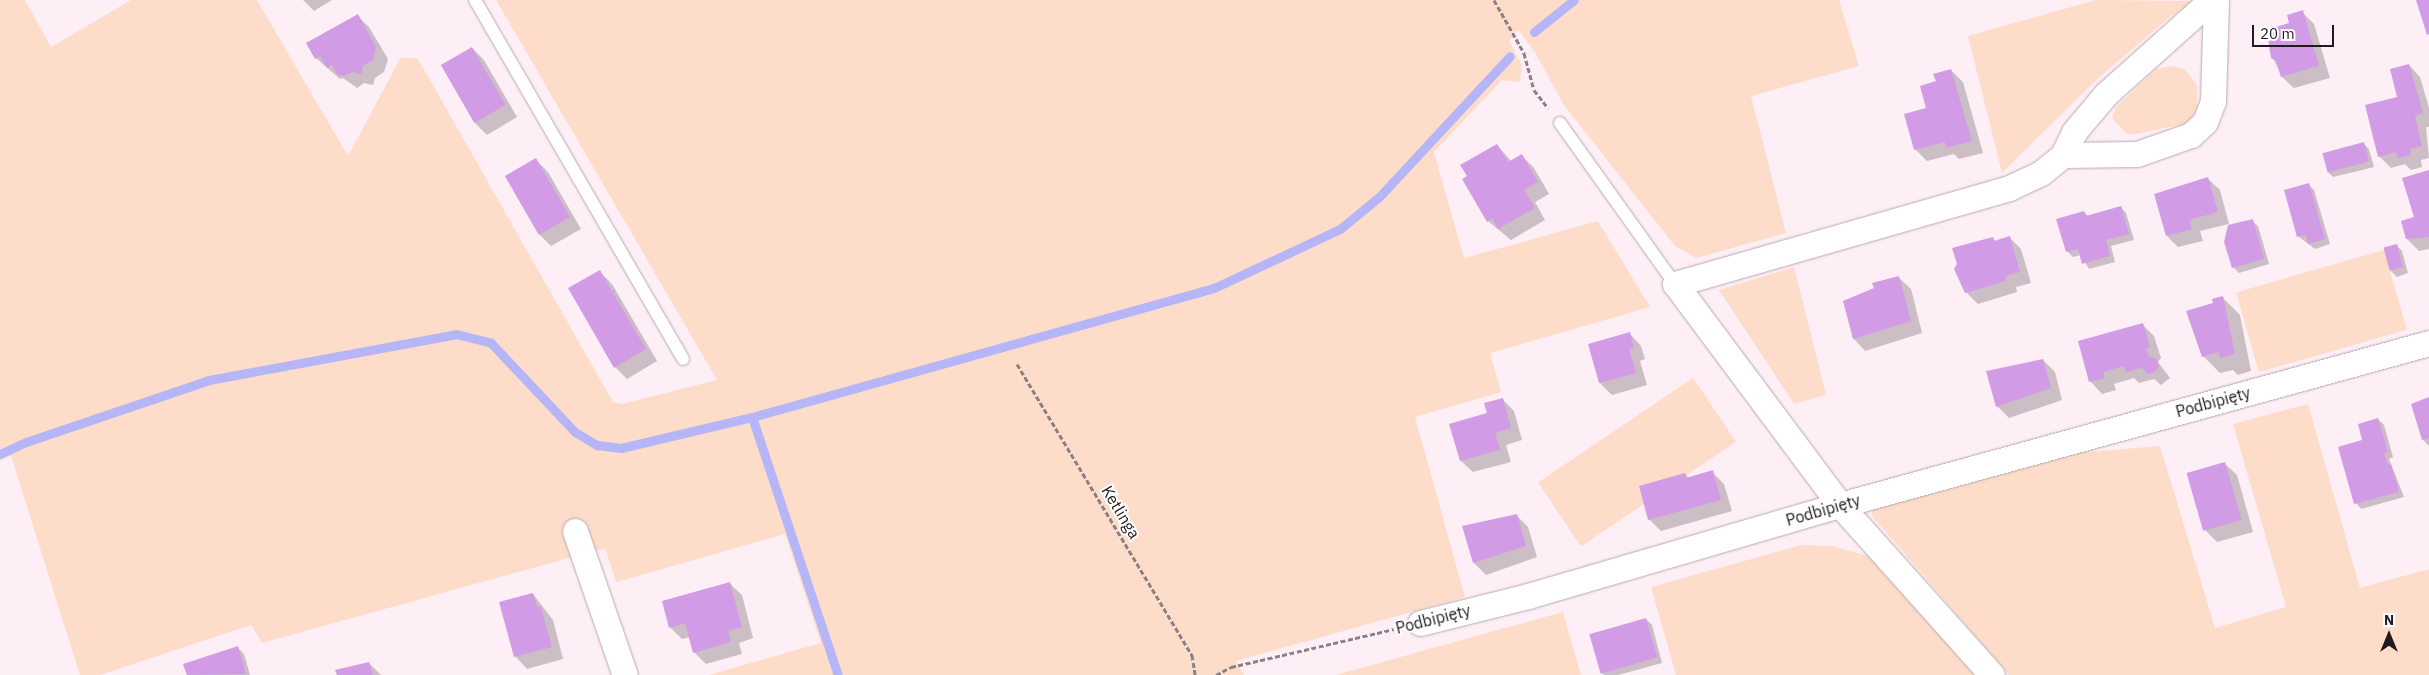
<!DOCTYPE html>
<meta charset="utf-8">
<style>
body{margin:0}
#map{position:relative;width:2429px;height:675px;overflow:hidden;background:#feeef5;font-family:"IBM Plex Sans",sans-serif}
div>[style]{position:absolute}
.green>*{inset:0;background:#fdddc9;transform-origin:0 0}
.shadow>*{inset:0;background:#0003}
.stream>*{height:9px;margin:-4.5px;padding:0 4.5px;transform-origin:4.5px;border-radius:4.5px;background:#b5b5f8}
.building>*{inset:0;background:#d29be6;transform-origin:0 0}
.path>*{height:3px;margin-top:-1.5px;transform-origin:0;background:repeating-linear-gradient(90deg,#8b8085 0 5px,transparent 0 7.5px)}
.roads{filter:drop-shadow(0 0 1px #b8a9b0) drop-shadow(0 0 1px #b8a9b0)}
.service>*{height:12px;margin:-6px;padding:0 6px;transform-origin:6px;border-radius:6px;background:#fff}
.minor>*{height:25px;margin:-12.5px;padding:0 12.5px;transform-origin:12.5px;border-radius:12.5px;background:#fff}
span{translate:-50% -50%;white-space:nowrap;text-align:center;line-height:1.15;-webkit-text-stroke:4px #fff;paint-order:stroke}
.street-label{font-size:16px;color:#211b1e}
.north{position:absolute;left:2364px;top:610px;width:50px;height:50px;-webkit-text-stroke:4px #fff;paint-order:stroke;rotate:0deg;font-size:14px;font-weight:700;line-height:20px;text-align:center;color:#211b1e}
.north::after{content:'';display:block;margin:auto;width:18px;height:22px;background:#211b1e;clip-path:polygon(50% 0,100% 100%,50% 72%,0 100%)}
.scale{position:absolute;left:2252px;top:25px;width:82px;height:22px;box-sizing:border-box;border:2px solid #211b1e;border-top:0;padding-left:6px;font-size:15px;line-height:18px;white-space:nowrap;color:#211b1e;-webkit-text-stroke:4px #fff;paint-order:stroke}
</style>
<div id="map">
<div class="green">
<i style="clip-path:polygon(0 0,25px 0,51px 47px,131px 0,257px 0,348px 156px,401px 57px,418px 59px,613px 402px,622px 404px,717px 380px,496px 0,1839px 0,1859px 66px,1751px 96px,1786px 233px,1696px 258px,1675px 246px,1563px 104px,1535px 52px,1518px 30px,1509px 41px,1522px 65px,1520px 82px,1502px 80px,1434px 152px,1464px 258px,1598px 221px,1650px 307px,1490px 353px,1501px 392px,1415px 417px,1465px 597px,1236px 661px,1244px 675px,709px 675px,821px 643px,785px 534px,616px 582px,605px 548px,262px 643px,251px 625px,100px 675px,80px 675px,11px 456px,0 461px)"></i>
<i style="clip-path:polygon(2096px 0,2194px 1px,2170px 17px,2095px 81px,2002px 173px,1968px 36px)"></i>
<i style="clip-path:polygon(2171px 66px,2184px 69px,2197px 85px,2197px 110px,2188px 123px,2130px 135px,2123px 130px,2112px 118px,2116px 107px,2156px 69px)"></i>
<i style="left:2384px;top:250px;width:83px;height:154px;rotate:74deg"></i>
<i style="clip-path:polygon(1794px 267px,1826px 395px,1794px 404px,1719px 290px)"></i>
<i style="left:1693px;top:378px;width:77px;height:187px;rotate:56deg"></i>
<i style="clip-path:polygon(2308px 404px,2360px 588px,2429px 569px,2429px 675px,2009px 675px,1872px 516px,1872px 506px,2040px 456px,2160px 446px,2215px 628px,2286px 607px,2233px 424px)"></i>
<i style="clip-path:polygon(1801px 545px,1832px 546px,1875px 558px,1979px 675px,1676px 675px,1651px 587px)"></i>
<i style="clip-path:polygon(1563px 612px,1581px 675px,1336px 675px,1476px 636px)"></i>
</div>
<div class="shadow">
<i style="clip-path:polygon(303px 0,332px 0,314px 11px)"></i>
<i style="clip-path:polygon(2302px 12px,2314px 24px,2330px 78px,2294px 88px,2282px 77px,2269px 49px)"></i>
<i style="clip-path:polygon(357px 16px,369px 27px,388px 59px,384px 72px,375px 78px,373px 85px,364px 83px,357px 88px,343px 78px,340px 79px,316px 58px)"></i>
<i style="clip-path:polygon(472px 48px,484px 60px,517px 117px,487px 135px,475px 123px)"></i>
<i style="clip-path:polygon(2409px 65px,2420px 77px,2429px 108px,2429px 127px,2426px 127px,2429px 158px,2421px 160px,2422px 167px,2411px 170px,2405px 164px,2391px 168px,2379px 156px)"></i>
<i style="clip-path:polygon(1951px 70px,1963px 82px,1983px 153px,1959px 159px,1954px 154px,1927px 161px,1915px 149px,1937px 82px)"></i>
<i style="clip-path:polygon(2364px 144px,2369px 149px,2374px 167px,2333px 177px,2327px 171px)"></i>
<i style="clip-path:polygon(1497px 145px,1512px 162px,1522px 156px,1534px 168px,1549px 194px,1535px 202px,1545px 220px,1511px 240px,1488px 221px,1469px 176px)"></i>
<i style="clip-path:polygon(536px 160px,548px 172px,581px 229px,551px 246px,539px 234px)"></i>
<i style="clip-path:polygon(2429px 171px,2429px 249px,2419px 251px,2407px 239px)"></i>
<i style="clip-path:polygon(2208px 179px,2220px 190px,2229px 224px,2200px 231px,2203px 241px,2178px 247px,2167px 236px)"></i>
<i style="clip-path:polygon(2309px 185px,2314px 190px,2330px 244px,2315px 249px,2299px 237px)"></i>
<i style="clip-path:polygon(2121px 207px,2126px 213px,2134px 240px,2111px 246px,2115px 262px,2089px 269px,2081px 255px,2073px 257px,2067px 251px,2084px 212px,2088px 216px)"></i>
<i style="clip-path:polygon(2252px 221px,2258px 226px,2269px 264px,2239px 273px,2233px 267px)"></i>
<i style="clip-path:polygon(1993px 238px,1996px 242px,2010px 238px,2021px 249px,2031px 283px,2016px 287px,2017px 292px,1978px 304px,1966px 292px)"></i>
<i style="clip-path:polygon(2396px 245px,2402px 251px,2408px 273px,2397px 277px,2391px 271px)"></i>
<i style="clip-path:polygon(600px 272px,612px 284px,657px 361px,627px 379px,615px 367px)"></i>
<i style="clip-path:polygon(1899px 278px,1911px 289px,1922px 333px,1865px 351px,1854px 339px)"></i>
<i style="clip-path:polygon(2223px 298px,2240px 315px,2251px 371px,2238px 375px,2233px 370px,2220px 373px,2203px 356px,2214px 304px)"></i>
<i style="clip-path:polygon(2142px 324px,2154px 336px,2161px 358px,2158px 362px,2170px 378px,2161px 385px,2154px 379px,2139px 383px,2134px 378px,2114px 384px,2116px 390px,2102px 394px,2091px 382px,2079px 342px)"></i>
<i style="clip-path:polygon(1630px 334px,1641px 346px,1645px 359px,1640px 361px,1647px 385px,1612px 395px,1600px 383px,1590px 345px)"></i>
<i style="clip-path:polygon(2043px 360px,2055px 372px,2062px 400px,2009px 418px,1997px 406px,1987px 372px)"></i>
<i style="clip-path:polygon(1502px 399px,1514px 411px,1522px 440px,1506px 445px,1511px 462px,1473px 472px,1461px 461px,1489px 414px)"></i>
<i style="clip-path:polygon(2429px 400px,2429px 446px,2423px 440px)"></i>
<i style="clip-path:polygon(2378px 419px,2384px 425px,2393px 457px,2389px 459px,2404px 497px,2361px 509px,2356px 503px,2364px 441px)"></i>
<i style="clip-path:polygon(2225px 464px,2237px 475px,2253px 532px,2217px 542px,2205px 530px)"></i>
<i style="clip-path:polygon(1712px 472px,1724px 484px,1732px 511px,1661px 531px,1649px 519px,1685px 474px,1689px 478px)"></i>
<i style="clip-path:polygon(1516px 515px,1528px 527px,1537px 557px,1486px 575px,1474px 563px,1464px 527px)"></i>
<i style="clip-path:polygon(730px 584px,742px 595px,753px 638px,739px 643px,742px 654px,706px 664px,694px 652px,690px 637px,682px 639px,670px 627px)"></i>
<i style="clip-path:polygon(533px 594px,553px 620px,563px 659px,527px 669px,516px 657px,501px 603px)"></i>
<i style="clip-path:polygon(1646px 619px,1652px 625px,1662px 663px,1618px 675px,1604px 675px,1601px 672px)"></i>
<i style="clip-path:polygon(238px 648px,244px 654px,250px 675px,188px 675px,185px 665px)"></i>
<i style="clip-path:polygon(369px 663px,381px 675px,338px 675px)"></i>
</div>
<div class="stream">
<i style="left:1534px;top:32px;width:51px;rotate:-38.7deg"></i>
<i style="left:752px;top:417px;width:272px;rotate:71.6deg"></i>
<i style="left:0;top:454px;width:29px;rotate:-25deg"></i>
<i style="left:26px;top:442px;width:193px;rotate:-18.7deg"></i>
<i style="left:209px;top:380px;width:251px;rotate:-10.5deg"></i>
<i style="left:456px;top:334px;width:36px;rotate:14deg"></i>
<i style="left:491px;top:343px;width:122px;rotate:46.7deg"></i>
<i style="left:575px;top:432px;width:26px;rotate:31deg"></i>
<i style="left:597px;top:445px;width:24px;rotate:7deg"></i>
<i style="left:621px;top:448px;width:135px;rotate:-13.3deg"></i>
<i style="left:752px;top:417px;width:480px;rotate:-15.6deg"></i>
<i style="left:1214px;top:288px;width:139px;rotate:-25.1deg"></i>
<i style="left:1340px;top:229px;width:50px;rotate:-39.4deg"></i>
<i style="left:1379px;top:197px;width:192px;rotate:-47.1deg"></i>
</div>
<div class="building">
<i style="clip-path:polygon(2416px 0,2429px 0,2429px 34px,2427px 35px)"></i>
<i style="clip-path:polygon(2303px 10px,2319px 66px,2281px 77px,2276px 61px,2271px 58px,2267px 30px,2289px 23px,2287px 15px)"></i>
<i style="clip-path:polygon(358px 14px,376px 47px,373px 60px,363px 66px,361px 74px,352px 72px,344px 76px,337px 74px,332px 65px,327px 68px,320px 56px,315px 59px,306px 43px)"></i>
<i style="left:472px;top:47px;width:67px;height:36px;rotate:60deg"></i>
<i style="clip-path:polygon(2409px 64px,2423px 113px,2415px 116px,2422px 146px,2410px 149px,2411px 155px,2398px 158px,2396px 152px,2378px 157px,2365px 105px,2397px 97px,2390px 69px)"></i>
<i style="clip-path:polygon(1951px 69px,1972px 141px,1946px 148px,1945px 142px,1914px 150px,1904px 114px,1926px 108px,1920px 86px,1936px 81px,1933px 74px)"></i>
<i style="left:2364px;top:142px;width:20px;height:43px;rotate:75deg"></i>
<i style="clip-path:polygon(1497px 144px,1508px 162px,1522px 154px,1538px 182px,1524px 190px,1535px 208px,1498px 229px,1492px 218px,1487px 222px,1462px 179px,1467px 176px,1460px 165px)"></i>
<i style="left:536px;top:158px;width:68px;height:36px;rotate:60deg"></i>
<i style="clip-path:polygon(2429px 170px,2429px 237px,2406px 239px,2401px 221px,2414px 217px,2402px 178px)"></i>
<i style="clip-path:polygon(2208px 177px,2218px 212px,2189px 220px,2192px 229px,2166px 236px,2154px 194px)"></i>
<i style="clip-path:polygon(2309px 183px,2325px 239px,2308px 244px,2306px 235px,2297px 237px,2284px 190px)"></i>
<i style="clip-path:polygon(2121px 206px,2129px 234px,2106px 240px,2110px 256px,2082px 264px,2078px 249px,2066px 252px,2056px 219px,2084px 211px,2086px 216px)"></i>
<i style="clip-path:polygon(2253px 219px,2264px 259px,2232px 268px,2224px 242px,2228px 225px)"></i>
<i style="clip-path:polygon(2010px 236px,2020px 272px,2005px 276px,2006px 281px,1965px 293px,1954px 269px,1957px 264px,1952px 248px,1993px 237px,1994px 241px)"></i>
<i style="left:2397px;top:244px;width:24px;height:14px;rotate:75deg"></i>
<i style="clip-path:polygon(600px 270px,612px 291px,616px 290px,613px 293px,646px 349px,614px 368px,568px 288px)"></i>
<i style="clip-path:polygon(1899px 276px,1911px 321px,1853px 339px,1843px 301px,1874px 288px,1872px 283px)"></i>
<i style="clip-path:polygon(2223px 296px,2235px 354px,2220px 358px,2219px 352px,2202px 357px,2186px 311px,2213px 303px,2212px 299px)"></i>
<i style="clip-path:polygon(2143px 323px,2150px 347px,2146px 348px,2148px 356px,2157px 359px,2159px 366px,2155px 372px,2148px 374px,2142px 368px,2126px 372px,2124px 366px,2103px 372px,2105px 378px,2089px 382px,2078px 341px)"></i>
<i style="clip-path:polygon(1630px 332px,1634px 348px,1629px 349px,1636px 373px,1599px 383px,1588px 344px)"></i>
<i style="clip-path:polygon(2043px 359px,2051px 388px,1996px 407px,1986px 371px)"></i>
<i style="clip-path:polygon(2429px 397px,2429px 438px,2422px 440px,2411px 404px)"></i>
<i style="clip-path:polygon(1503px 398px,1511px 428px,1495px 433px,1500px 450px,1460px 461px,1449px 424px,1487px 413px,1484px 403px)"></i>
<i style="clip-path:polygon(2378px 418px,2388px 452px,2384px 453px,2388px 465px,2391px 464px,2399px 492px,2354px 504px,2338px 447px,2362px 440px,2358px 424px)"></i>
<i style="left:2225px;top:462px;width:60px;height:40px;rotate:74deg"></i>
<i style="clip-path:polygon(1713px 470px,1721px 500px,1648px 520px,1639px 486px,1685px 473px,1686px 478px)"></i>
<i style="clip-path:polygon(1517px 514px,1526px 546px,1473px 563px,1462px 526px)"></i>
<i style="clip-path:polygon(730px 582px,742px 627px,728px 631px,731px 642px,693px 653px,685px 623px,669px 628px,662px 601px)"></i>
<i style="clip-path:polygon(533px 593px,537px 607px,541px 607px,552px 647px,514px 657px,499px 602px)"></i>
<i style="left:1646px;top:618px;width:41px;height:59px;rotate:74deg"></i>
<i style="clip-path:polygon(238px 646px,246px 674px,187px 675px,183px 664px)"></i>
<i style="clip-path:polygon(369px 662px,373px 675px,337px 675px,335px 670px)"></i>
</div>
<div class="path">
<i style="left:1494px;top:0;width:61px;rotate:60.5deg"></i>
<i style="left:1524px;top:53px;width:38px;rotate:75deg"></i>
<i style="left:1534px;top:90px;width:23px;rotate:52deg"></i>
<i style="left:1017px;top:364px;width:340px;rotate:59deg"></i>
<i style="left:1192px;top:655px;width:20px;rotate:81deg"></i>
<i style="left:1216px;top:675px;width:17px;rotate:-28deg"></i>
<i style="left:1231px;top:667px;width:167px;rotate:-13.1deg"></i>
</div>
<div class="roads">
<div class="service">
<i style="left:475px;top:0;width:415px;rotate:59.9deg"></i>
<i style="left:1560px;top:123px;width:198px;rotate:54.5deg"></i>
</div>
<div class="minor">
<i style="left:2063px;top:155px;width:74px;rotate:-0.8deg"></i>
<i style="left:2137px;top:154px;width:57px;rotate:-19.4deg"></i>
<i style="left:2191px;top:135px;width:19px;rotate:-43deg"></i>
<i style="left:2205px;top:122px;width:22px;rotate:-69deg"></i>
<i style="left:2213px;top:101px;width:101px;rotate:-88.3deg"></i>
<i style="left:575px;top:531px;width:152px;rotate:70.9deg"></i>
<i style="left:1420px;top:623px;width:111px;rotate:-14deg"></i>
<i style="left:1528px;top:596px;width:325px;rotate:-16.3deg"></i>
<i style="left:1840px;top:505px;width:611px;rotate:-15.38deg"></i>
<i style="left:1992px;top:675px;width:228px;rotate:-131.8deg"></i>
<i style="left:1840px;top:505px;width:276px;rotate:-126.7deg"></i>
<i style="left:1675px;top:284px;width:348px;rotate:-16deg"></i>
<i style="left:2009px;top:188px;width:35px;rotate:-25deg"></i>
<i style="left:2041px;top:173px;width:28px;rotate:-39deg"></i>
<i style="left:2063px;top:155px;width:25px;rotate:-64deg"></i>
<i style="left:2074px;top:132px;width:50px;rotate:-49.9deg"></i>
<i style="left:2106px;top:94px;width:141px;rotate:-41.8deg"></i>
</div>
</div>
<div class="street-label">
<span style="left:2213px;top:402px;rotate:-15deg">Podbipięty</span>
<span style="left:1823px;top:510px;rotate:-16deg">Podbipięty</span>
<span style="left:1121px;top:512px;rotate:59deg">Ketlinga</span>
<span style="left:1433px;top:619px;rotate:-14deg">Podbipięty</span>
</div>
<div class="north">N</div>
<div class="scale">20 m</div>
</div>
